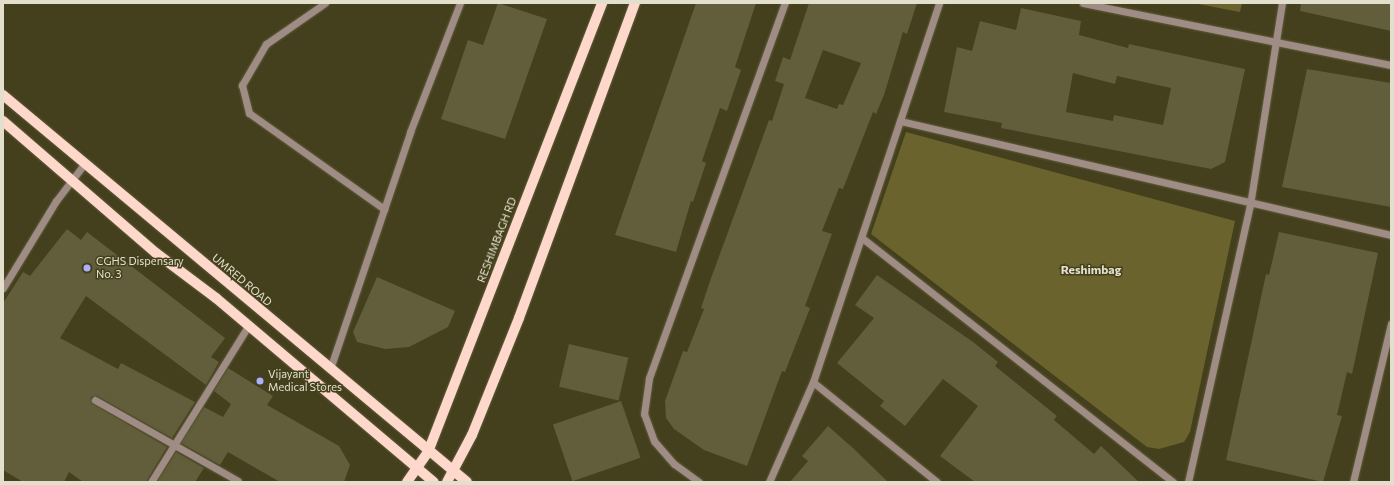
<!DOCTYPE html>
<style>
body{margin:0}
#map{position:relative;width:1394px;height:485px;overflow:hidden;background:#443f1c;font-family:Commissioner,sans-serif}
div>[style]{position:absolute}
.green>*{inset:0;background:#6a632e}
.building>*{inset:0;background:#625d3a;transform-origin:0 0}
.roads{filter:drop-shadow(0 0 1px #605c3c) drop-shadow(0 0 1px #605c3c)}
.minor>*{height:7px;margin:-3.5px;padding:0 3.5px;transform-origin:3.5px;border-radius:3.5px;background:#9e8c85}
.major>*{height:10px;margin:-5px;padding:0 5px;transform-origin:5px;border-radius:5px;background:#fed9cb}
.dots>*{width:11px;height:11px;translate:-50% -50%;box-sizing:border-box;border:2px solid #443f1c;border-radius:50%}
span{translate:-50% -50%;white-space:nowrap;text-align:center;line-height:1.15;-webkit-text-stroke:3px #443f1c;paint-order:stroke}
.street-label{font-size:11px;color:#e2e0cc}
.poi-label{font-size:11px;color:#e2e0cc}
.left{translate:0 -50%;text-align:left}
.neighbourhood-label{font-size:12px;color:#e2e0cc;font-weight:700}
.frame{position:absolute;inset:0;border:4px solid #e2e0cc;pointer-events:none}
</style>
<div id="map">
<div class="green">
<i style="clip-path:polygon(1193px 3px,1242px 3px,1240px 12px)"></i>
<i style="clip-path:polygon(906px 132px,1235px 221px,1190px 432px,1184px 442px,1159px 449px,1147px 447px,871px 234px)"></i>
</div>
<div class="building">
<i style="clip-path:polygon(498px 3px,547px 19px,505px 139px,441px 119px,468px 40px,483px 45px)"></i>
<i style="clip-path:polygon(696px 3px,756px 3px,735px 67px,741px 70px,727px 111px,720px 108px,702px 161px,706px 163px,693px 202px,691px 201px,676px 252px,615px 235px)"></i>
<i style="clip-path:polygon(evenodd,809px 3px,917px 3px,907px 34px,903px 32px,884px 95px,876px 114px,873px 112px,843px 189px,839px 188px,822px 231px,832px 234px,805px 306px,810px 308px,785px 372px,782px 371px,747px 466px,704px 450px,674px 429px,666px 418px,665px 401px,683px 351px,687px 352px,704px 309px,701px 308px,710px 281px,769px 120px,772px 121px,784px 84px,775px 81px,783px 57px,790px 60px,809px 3px,823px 50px,861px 63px,843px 105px,839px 104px,837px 109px,805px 98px,823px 50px)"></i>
<i style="clip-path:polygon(1301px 3px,1391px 3px,1391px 31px,1300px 11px)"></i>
<i style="clip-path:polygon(evenodd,1021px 8px,1081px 21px,1079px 35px,1128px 48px,1129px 44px,1245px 69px,1225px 162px,1211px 169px,1001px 128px,1002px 123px,944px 112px,957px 47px,972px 51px,980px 21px,1016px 30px,1021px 8px,1073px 73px,1115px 84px,1117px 76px,1171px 88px,1163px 125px,1114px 115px,1113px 121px,1066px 112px,1073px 73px)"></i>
<i style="clip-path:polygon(1307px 69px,1391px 83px,1391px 207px,1282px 187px)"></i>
<i style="clip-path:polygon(67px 229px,81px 240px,87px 232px,225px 338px,211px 357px,219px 362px,206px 385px,86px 296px,60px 338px,118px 369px,121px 363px,195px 402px,172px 438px,97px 396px,91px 397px,93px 404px,167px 447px,146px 482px,83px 482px,69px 472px,64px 482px,23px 482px,3px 470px,3px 303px,23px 272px,30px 276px)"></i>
<i style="clip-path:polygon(1279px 232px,1378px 253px,1352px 374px,1347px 372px,1337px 415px,1342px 416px,1323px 482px,1226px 460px,1266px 274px,1269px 275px)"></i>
<i style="clip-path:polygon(877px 275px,973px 342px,998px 362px,995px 366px,1057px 416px,1054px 420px,1094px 454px,1101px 446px,1139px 482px,975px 482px,940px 456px,978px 406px,943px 379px,905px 426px,880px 406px,884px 401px,837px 363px,874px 318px,855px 305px)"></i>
<i style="clip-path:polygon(377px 277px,455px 311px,448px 327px,409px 347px,385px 349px,357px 342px,353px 332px)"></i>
<i style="left:569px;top:344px;width:61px;height:44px;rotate:13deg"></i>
<i style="clip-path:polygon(228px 368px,273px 396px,267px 405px,339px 446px,350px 465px,344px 482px,280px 482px,228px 452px,220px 465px,181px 443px,204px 407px,223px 417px,231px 404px,214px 391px)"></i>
<i style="left:621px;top:401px;width:60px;height:72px;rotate:71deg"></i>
<i style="clip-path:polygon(828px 426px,854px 449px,888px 482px,790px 482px,808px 461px,802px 456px)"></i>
<i style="clip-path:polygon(176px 452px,204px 468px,195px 482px,157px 482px)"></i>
</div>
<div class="roads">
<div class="minor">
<i style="left:325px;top:3px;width:72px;rotate:145.2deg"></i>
<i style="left:266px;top:44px;width:48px;rotate:120.3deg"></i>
<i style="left:242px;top:85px;width:29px;rotate:76deg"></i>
<i style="left:249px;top:113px;width:166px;rotate:35.4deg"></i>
<i style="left:1083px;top:3px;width:314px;rotate:11.4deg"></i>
<i style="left:900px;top:121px;width:504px;rotate:13.07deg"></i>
<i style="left:862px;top:238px;width:395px;rotate:38.1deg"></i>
<i style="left:3px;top:288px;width:102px;rotate:-58.7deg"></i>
<i style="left:56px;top:201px;width:48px;rotate:-52.7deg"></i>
<i style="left:330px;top:369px;width:250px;rotate:-71.3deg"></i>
<i style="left:410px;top:132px;width:138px;rotate:-68.8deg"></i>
<i style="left:95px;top:400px;width:164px;rotate:29.5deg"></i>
<i style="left:151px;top:482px;width:184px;rotate:-58.1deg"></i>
<i style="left:699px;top:482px;width:31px;rotate:-144deg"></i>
<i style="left:674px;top:464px;width:30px;rotate:-131deg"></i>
<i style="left:654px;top:441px;width:29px;rotate:-110deg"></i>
<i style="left:644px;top:414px;width:36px;rotate:-82deg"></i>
<i style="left:649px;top:378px;width:399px;rotate:-70.1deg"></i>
<i style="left:769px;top:482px;width:109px;rotate:-66.3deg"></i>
<i style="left:937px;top:482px;width:159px;rotate:-141.1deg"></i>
<i style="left:813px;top:382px;width:399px;rotate:-71.6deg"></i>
<i style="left:1188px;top:482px;width:284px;rotate:-77.4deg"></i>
<i style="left:1250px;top:205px;width:205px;rotate:-81deg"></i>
<i style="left:1353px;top:482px;width:163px;rotate:-76.5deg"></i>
</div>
<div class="major">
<i style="left:3px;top:95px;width:604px;rotate:39.83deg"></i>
<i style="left:3px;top:121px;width:202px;rotate:40.8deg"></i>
<i style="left:156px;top:253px;width:75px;rotate:36.9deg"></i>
<i style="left:216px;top:298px;width:285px;rotate:40.2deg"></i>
<i style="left:407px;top:482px;width:37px;rotate:-55deg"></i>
<i style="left:428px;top:452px;width:482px;rotate:-68.8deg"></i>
<i style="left:447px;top:482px;width:53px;rotate:-62deg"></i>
<i style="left:472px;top:435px;width:126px;rotate:-68.1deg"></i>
<i style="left:519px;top:318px;width:336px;rotate:-69.8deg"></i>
</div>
</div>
<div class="dots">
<i style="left:87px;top:268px;background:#acaffb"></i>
<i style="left:260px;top:381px;background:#acaffb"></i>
</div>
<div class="street-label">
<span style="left:497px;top:240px;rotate:-69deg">RESHIMBAGH RD</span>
<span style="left:242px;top:280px;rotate:40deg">UMRED ROAD</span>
</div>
<div class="poi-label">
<span class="left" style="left:96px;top:268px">CGHS Dispensary<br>No. 3</span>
<span class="left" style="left:268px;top:381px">Vijayant<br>Medical Stores</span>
</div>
<div class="neighbourhood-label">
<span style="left:1091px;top:270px">Reshimbag</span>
</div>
<div class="frame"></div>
</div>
